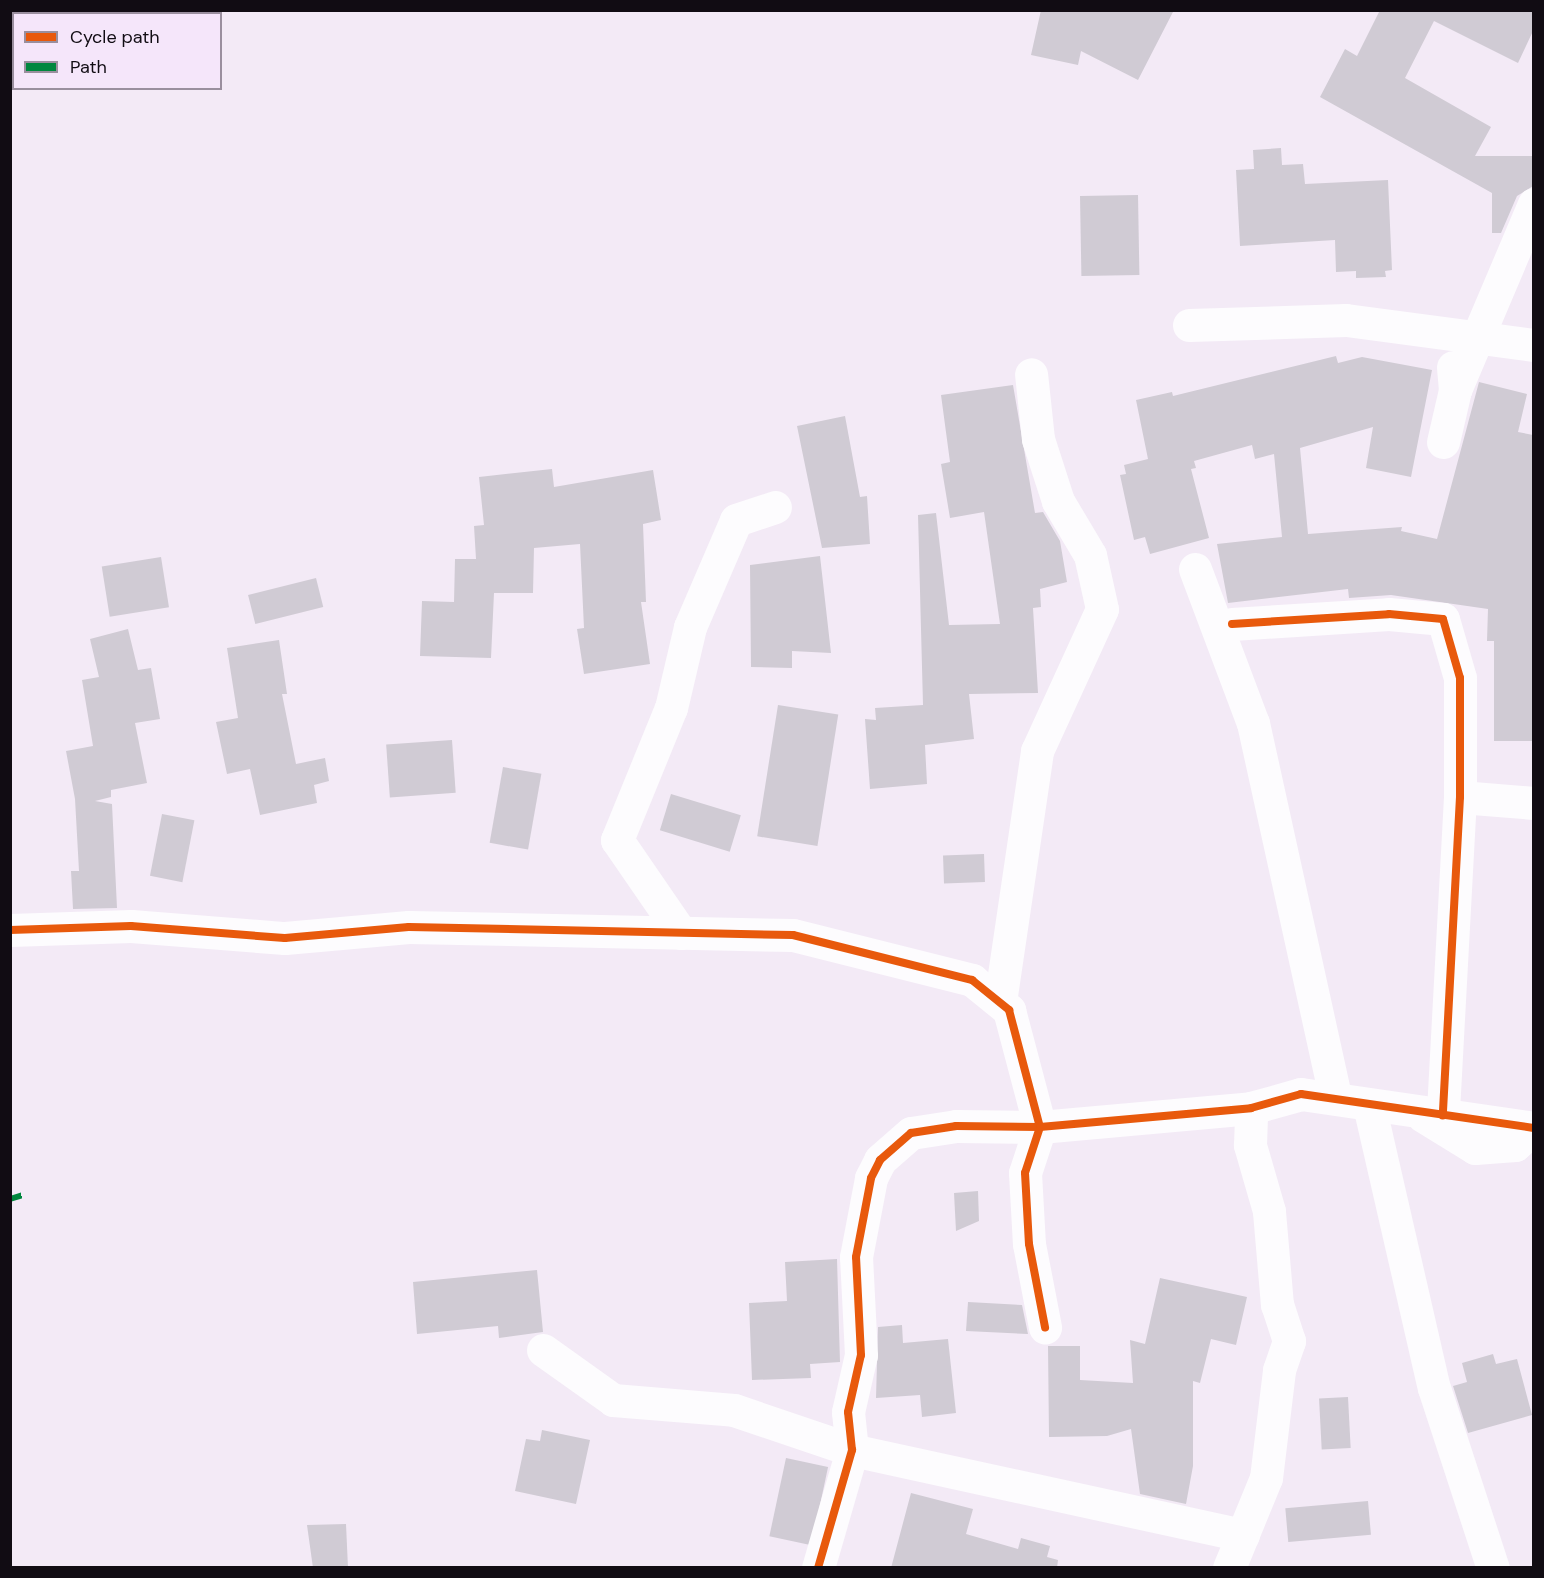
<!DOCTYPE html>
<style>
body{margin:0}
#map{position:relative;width:1544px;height:1578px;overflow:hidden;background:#f3eaf6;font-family:"DM Sans",sans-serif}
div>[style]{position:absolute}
.building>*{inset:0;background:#d0cbd4;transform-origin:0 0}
.minor>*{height:33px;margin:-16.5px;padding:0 16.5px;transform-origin:16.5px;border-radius:16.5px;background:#fdfcfe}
.quiet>*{height:6px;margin-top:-3px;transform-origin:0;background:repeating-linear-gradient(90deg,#00873e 0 12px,transparent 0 18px)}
.cycleway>*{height:8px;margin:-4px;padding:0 4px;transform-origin:4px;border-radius:4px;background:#e8590c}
span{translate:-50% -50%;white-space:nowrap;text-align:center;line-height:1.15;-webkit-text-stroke:6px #f5e6fa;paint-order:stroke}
.frame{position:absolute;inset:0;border:12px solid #110c13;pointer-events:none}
.legend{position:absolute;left:12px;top:12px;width:210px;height:78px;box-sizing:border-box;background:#f5e6fa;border:2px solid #9a8f9e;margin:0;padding:8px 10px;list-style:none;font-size:18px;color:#110c13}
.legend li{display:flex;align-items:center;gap:12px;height:30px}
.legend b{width:30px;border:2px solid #9a8f9e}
</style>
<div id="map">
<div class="building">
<i style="clip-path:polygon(1041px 10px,1174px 10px,1138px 80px,1081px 51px,1078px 65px,1031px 55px)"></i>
<i style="clip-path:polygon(1380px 10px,1533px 10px,1533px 31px,1518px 63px,1434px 21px,1405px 78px,1491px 127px,1475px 156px,1533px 156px,1533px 186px,1517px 196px,1501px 233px,1492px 233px,1492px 193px,1320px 97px,1345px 49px,1357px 56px)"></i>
<i style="clip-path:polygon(1281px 148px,1282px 165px,1303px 164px,1305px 184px,1388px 180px,1392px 270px,1385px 271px,1386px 277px,1356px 278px,1356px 271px,1336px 272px,1335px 240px,1240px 246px,1236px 170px,1254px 169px,1253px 150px)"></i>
<i style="left:1138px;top:195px;width:80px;height:58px;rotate:89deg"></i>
<i style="clip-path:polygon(1336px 356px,1338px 363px,1362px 357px,1432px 370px,1411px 477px,1366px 468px,1373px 427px,1300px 448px,1308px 534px,1402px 527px,1401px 531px,1437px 539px,1479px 382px,1527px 394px,1518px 432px,1533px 435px,1533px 741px,1494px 741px,1494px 641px,1487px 641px,1488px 609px,1391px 595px,1349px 598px,1348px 589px,1228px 603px,1217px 544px,1282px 537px,1274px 454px,1255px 459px,1252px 445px,1194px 461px,1196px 468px,1191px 469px,1209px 538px,1150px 554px,1145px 537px,1134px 540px,1120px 475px,1126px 474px,1124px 465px,1148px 459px,1136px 400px,1172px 392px,1173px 396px)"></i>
<i style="clip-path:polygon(1013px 385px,1035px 513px,1043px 512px,1060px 541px,1067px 582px,1040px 589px,1041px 607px,1033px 608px,1038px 693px,969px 694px,974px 739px,925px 745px,927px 784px,870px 789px,865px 719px,876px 720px,875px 708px,923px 705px,918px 515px,936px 513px,949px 625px,1000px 624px,984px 512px,950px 518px,941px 464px,950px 462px,941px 395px)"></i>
<i style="clip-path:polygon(845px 416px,860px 497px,867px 496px,870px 544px,822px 548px,797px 426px)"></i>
<i style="clip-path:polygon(552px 469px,554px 487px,653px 470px,661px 520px,643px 524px,646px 602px,641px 602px,650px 664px,584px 674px,577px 629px,584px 628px,580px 544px,534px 548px,533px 593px,494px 593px,491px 658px,420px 656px,422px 601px,454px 602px,455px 559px,476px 559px,474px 526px,484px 525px,479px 477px)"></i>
<i style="clip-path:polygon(820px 556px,831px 653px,792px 651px,792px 668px,751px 667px,750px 565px)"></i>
<i style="left:161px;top:557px;width:51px;height:60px;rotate:81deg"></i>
<i style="left:316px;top:578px;width:30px;height:70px;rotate:76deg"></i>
<i style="clip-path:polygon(128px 629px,138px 670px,151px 668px,160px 719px,135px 723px,147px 783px,111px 790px,111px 797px,95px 801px,112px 804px,117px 908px,73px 909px,71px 871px,79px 871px,75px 799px,66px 751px,93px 746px,82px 680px,99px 677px,90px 639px)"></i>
<i style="clip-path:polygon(279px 640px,287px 694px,282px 694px,296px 764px,325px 758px,329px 781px,314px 785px,317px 803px,260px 815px,250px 769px,227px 774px,216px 722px,238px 718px,227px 648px)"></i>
<i style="left:778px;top:705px;width:61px;height:133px;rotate:9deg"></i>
<i style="left:452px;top:740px;width:53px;height:66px;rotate:86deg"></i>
<i style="left:503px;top:767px;width:39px;height:77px;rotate:10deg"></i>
<i style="left:671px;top:794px;width:73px;height:38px;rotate:17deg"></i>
<i style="left:162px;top:814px;width:33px;height:63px;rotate:11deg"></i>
<i style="left:984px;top:854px;width:28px;height:41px;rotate:88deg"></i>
<i style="clip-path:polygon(978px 1191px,979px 1221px,956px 1231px,954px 1193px)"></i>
<i style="clip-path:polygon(837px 1259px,840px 1362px,810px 1364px,811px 1378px,752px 1380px,749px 1303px,787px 1301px,785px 1262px)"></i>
<i style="clip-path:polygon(537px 1270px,543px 1332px,499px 1338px,498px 1326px,417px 1334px,413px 1282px)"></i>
<i style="clip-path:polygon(1160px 1278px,1247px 1297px,1236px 1345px,1211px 1339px,1200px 1383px,1193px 1381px,1193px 1466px,1186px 1504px,1140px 1494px,1131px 1429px,1107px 1436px,1049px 1437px,1048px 1346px,1080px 1346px,1080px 1380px,1133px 1383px,1130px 1340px,1145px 1344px)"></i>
<i style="clip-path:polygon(968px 1302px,1022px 1305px,1028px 1334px,966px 1331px)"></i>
<i style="clip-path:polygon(902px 1325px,903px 1343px,948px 1339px,956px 1413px,922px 1417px,920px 1395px,876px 1398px,878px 1327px)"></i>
<i style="clip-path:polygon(1493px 1354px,1496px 1364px,1517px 1359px,1532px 1415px,1468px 1433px,1453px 1386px,1467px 1382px,1462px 1363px)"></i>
<i style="left:1348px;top:1397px;width:51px;height:29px;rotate:87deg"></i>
<i style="clip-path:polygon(542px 1430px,590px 1440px,576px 1504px,515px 1491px,526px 1439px,540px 1441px)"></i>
<i style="left:786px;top:1458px;width:43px;height:80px;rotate:12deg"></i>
<i style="clip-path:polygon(911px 1493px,973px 1509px,966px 1534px,1018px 1549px,1021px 1538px,1050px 1546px,1047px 1557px,1058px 1560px,1057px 1568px,891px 1568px)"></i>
<i style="left:1368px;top:1501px;width:34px;height:83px;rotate:85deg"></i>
<i style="clip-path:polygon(346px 1524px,348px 1568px,313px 1568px,307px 1525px)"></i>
</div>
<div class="minor">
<i style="left:1189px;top:325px;width:157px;rotate:-1.8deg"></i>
<i style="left:1346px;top:320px;width:190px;rotate:7.6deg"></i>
<i style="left:1455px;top:390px;width:202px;rotate:-67deg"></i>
<i style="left:1443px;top:442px;width:53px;rotate:-77deg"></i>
<i style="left:1455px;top:390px;width:23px;rotate:-95deg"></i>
<i style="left:1195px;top:569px;width:165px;rotate:69.4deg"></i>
<i style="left:1253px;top:723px;width:383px;rotate:77.6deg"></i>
<i style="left:1232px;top:624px;width:157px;rotate:-3.6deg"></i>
<i style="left:1389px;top:614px;width:54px;rotate:5.3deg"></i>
<i style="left:1443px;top:619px;width:61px;rotate:73.9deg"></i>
<i style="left:1460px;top:678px;width:119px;rotate:90deg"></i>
<i style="left:1460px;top:797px;width:319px;rotate:93.1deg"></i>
<i style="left:1460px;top:797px;width:74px;rotate:4.6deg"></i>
<i style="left:10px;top:930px;width:121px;rotate:-1.9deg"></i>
<i style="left:131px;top:926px;width:154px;rotate:4.5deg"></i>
<i style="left:285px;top:938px;width:124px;rotate:-5.1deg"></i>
<i style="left:409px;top:927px;width:384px;rotate:1.2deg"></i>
<i style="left:793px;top:935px;width:185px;rotate:14.1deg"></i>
<i style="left:972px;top:980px;width:48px;rotate:39deg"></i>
<i style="left:1009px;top:1010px;width:121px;rotate:75.2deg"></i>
<i style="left:1040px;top:1127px;width:48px;rotate:108.1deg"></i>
<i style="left:1025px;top:1173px;width:71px;rotate:86.8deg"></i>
<i style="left:1029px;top:1244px;width:85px;rotate:79.1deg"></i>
<i style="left:681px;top:933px;width:113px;rotate:-124.5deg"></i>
<i style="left:617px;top:840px;width:143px;rotate:-67.8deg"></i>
<i style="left:671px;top:708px;width:83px;rotate:-76.8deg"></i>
<i style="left:690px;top:627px;width:116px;rotate:-66.7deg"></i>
<i style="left:736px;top:520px;width:41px;rotate:-18.4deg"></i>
<i style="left:1000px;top:1002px;width:254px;rotate:-81.6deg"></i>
<i style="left:1037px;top:751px;width:156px;rotate:-65.4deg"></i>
<i style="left:1102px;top:609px;width:55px;rotate:-102.5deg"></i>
<i style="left:1090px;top:555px;width:63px;rotate:-120.7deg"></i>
<i style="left:1058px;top:501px;width:65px;rotate:-107.9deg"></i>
<i style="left:1038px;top:439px;width:65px;rotate:-96.1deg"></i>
<i style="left:1369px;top:1105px;width:290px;rotate:77.1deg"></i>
<i style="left:1434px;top:1388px;width:189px;rotate:71.9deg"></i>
<i style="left:1423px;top:1116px;width:61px;rotate:31.6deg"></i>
<i style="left:1475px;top:1148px;width:40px;rotate:-4.3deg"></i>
<i style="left:1515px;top:1145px;width:25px;rotate:-42deg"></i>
<i style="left:543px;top:1350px;width:86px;rotate:35.5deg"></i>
<i style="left:613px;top:1400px;width:121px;rotate:4.7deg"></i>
<i style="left:734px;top:1410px;width:125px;rotate:18.7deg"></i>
<i style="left:852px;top:1450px;width:400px;rotate:12.3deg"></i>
<i style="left:818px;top:1568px;width:123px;rotate:-73.9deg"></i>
<i style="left:852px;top:1450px;width:38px;rotate:-96deg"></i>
<i style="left:848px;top:1412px;width:58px;rotate:-77.2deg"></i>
<i style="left:861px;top:1355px;width:98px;rotate:-92.9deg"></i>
<i style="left:856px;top:1257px;width:80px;rotate:-79.2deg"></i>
<i style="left:871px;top:1178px;width:20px;rotate:-63deg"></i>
<i style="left:880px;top:1160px;width:41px;rotate:-41.1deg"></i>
<i style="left:911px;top:1133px;width:46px;rotate:-8.8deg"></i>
<i style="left:956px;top:1126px;width:84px;rotate:0.7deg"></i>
<i style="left:1040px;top:1127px;width:212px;rotate:-5.1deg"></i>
<i style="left:1251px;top:1108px;width:52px;rotate:-15.6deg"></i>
<i style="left:1301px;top:1094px;width:235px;rotate:8.3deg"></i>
<i style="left:1229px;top:1568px;width:97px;rotate:-67.7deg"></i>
<i style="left:1266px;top:1478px;width:109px;rotate:-83.1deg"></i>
<i style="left:1279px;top:1370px;width:31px;rotate:-71deg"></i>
<i style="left:1289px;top:1341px;width:38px;rotate:-108deg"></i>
<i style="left:1277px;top:1305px;width:94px;rotate:-94.9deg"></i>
<i style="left:1269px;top:1211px;width:69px;rotate:-106.1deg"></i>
<i style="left:1250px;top:1145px;width:37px;rotate:-88deg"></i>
</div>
<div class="quiet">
<i style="left:10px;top:1199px;width:14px;rotate:-17deg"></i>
</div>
<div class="cycleway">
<i style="left:1232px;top:624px;width:157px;rotate:-3.6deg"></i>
<i style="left:1389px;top:614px;width:54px;rotate:5.3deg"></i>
<i style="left:1443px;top:619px;width:61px;rotate:73.9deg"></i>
<i style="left:1460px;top:678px;width:119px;rotate:90deg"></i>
<i style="left:1460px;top:797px;width:319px;rotate:93.1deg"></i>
<i style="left:10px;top:930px;width:121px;rotate:-1.9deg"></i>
<i style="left:131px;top:926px;width:154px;rotate:4.5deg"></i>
<i style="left:285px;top:938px;width:124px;rotate:-5.1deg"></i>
<i style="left:409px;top:927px;width:384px;rotate:1.2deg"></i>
<i style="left:793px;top:935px;width:185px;rotate:14.1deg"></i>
<i style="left:972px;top:980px;width:48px;rotate:39deg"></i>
<i style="left:1009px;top:1010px;width:121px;rotate:75.2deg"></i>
<i style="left:1040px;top:1127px;width:48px;rotate:108.1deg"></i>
<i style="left:1025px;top:1173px;width:71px;rotate:86.8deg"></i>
<i style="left:1029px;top:1244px;width:85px;rotate:79.1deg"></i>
<i style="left:818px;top:1568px;width:123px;rotate:-73.9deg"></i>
<i style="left:852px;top:1450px;width:38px;rotate:-96deg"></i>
<i style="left:848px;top:1412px;width:58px;rotate:-77.2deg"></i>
<i style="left:861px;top:1355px;width:98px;rotate:-92.9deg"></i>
<i style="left:856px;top:1257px;width:80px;rotate:-79.2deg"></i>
<i style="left:871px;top:1178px;width:20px;rotate:-63deg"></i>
<i style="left:880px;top:1160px;width:41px;rotate:-41.1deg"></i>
<i style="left:911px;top:1133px;width:46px;rotate:-8.8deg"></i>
<i style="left:956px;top:1126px;width:84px;rotate:0.7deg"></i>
<i style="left:1040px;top:1127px;width:212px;rotate:-5.1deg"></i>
<i style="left:1251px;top:1108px;width:52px;rotate:-15.6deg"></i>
<i style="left:1301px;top:1094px;width:235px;rotate:8.3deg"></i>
</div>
<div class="frame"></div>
<ul class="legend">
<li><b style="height:8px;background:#e8590c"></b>Cycle path</li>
<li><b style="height:8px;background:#00873e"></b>Path</li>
</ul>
</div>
